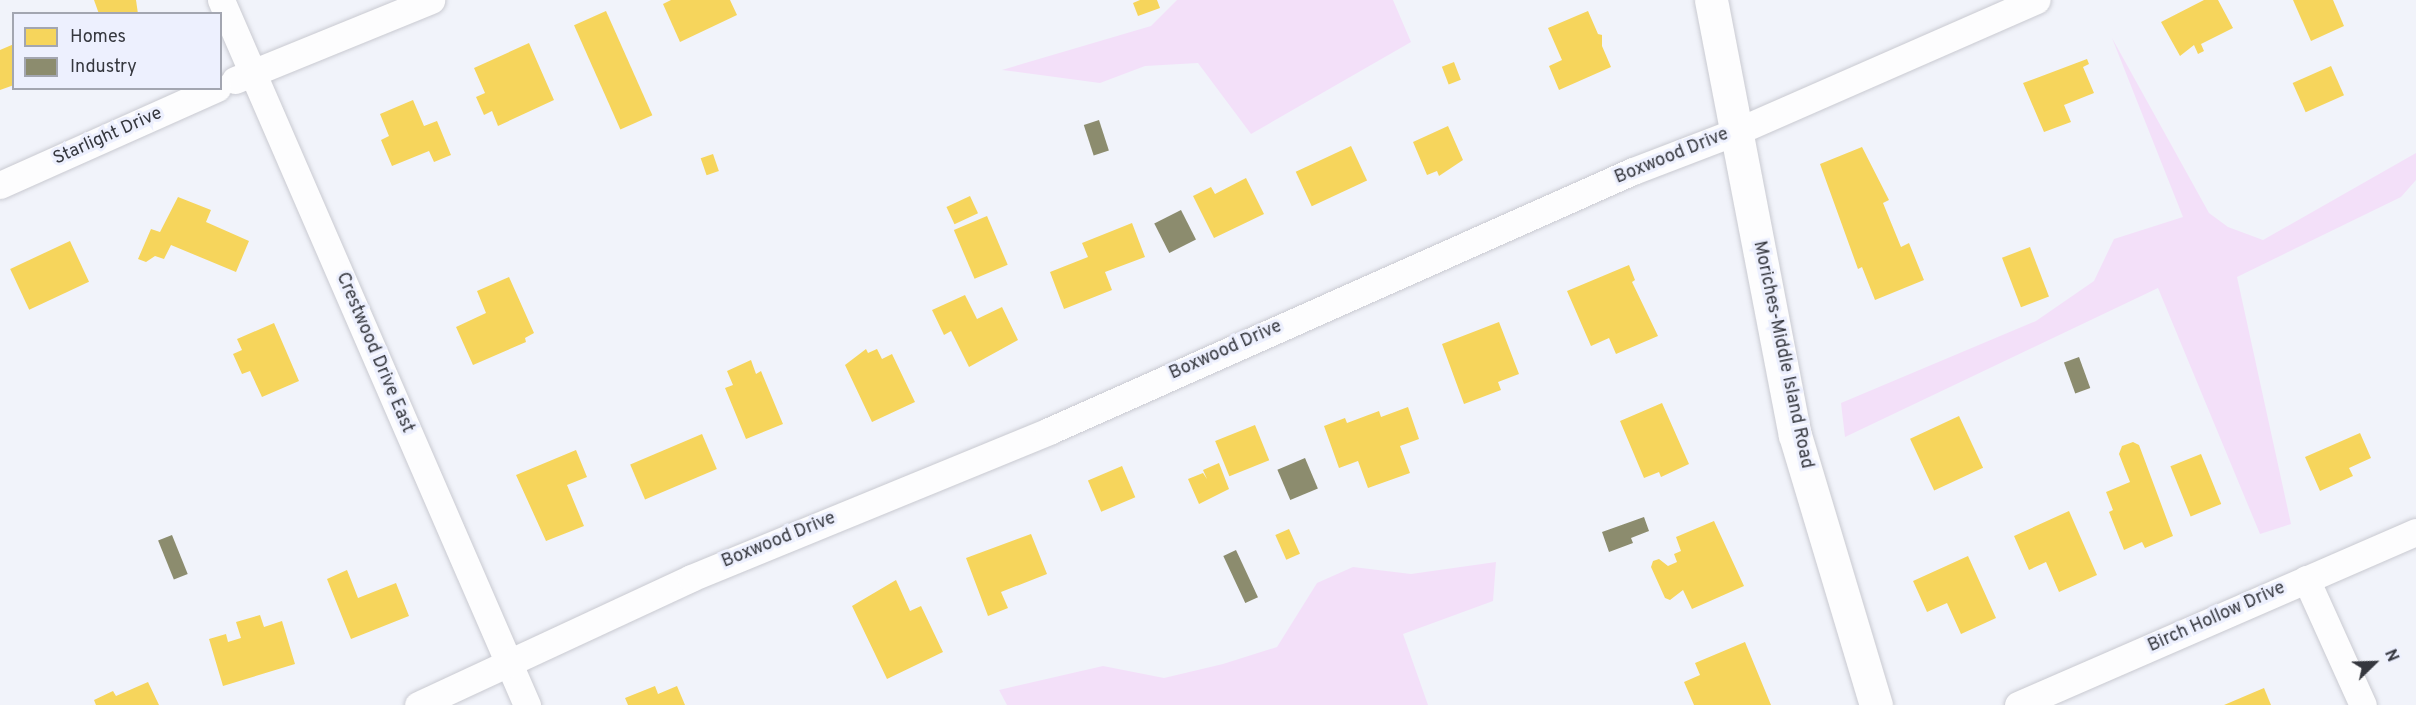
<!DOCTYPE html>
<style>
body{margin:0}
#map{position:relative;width:2416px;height:705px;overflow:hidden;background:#f1f3fa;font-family:Overpass,sans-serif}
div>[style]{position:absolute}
.green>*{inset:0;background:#f3e0f9}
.homes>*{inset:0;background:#f6d55c;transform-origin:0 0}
.industry>*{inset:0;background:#8c8c6e;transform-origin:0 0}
.roads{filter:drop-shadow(0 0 2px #c9cad1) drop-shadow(0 0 2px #c9cad1)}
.minor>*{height:27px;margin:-13.5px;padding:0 13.5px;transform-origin:13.5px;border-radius:13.5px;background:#fdfdfe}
.secondary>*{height:33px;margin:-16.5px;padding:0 16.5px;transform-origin:16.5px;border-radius:16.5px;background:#fdfdfe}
span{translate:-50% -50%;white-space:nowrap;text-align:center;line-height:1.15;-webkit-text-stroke:6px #edf0fe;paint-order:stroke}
.street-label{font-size:18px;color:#35373e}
.legend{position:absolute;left:12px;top:12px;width:210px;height:78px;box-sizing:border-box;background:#edf0fe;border:2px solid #a3a6b1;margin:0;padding:8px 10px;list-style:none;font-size:18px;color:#35373e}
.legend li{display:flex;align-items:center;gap:12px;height:30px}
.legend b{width:30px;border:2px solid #a3a6b1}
.north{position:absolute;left:2344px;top:633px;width:60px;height:60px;-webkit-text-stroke:4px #edf0fe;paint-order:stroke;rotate:67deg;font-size:16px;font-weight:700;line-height:24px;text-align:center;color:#35373e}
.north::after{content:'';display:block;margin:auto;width:21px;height:27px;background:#35373e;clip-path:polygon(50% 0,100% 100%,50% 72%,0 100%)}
</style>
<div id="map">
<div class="green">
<i style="clip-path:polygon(1177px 0,1393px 0,1411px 42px,1251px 134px,1198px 63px,1145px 66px,1100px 83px,1002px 70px,1151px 26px)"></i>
<i style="clip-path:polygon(2112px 38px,2209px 213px,2228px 227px,2263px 240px,2416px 153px,2416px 180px,2401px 197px,2237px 277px,2291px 524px,2260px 534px,2158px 288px,1845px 437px,1841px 403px,2036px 321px,2094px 281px,2114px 239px,2183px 217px)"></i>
<i style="clip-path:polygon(1496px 562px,1493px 601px,1403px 634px,1428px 705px,1007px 705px,999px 690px,1103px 666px,1164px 678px,1223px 664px,1277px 647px,1317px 583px,1353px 567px,1411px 574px)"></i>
</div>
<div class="homes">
<i style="clip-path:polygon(94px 0,136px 0,138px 14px,99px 14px)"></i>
<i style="clip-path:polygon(671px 0,730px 0,737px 15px,680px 42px,663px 4px)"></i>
<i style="clip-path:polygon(1140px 0,1157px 0,1160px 8px,1138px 16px,1133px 3px)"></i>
<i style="clip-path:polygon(2204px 0,2218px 0,2233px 28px,2201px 44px,2204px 51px,2198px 54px,2194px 45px,2180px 56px,2161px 22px)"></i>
<i style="clip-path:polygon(2293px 0,2333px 0,2344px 26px,2311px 41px)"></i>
<i style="left:606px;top:11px;width:114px;height:35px;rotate:66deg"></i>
<i style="clip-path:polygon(1588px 11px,1598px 34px,1602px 35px,1602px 46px,1611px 67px,1559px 90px,1549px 66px,1562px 60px,1548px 28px)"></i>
<i style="clip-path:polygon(529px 43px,554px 100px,498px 126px,492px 111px,484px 115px,476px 97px,485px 93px,474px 68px)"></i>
<i style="clip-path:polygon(14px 44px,14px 85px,0 90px,0 50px)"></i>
<i style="clip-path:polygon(2087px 59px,2089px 64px,2083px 67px,2094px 93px,2064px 105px,2071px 122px,2044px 132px,2023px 83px)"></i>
<i style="left:1454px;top:62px;width:19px;height:13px;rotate:69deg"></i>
<i style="left:2331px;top:66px;width:32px;height:42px;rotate:66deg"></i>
<i style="clip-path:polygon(413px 100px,424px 126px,437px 121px,451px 155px,434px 162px,429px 151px,392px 166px,381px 140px,389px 136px,380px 114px)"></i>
<i style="clip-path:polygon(1448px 126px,1463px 160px,1439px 176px,1437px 171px,1427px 175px,1413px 142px)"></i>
<i style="left:1351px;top:146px;width:38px;height:61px;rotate:65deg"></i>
<i style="clip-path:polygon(1862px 147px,1889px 200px,1883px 203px,1901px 247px,1909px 243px,1924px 280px,1875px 300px,1862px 267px,1858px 269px,1820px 164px)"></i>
<i style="left:713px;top:154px;width:18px;height:13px;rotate:71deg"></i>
<i style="clip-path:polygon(1246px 178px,1264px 214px,1214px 238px,1193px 196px,1211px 187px,1215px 194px)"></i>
<i style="left:970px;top:196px;width:19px;height:26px;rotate:65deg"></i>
<i style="clip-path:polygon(178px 197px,211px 210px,206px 222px,249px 241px,236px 272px,171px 245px,164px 259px,155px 256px,146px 262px,138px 259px,151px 229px,160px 232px)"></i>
<i style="left:987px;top:216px;width:53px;height:36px;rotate:67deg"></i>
<i style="clip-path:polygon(1132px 223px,1145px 257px,1105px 272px,1112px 290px,1064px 309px,1050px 272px,1088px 257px,1082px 243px)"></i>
<i style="left:70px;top:241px;width:45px;height:66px;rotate:65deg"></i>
<i style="left:2030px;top:247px;width:53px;height:30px;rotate:69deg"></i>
<i style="clip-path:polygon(1629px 265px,1635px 280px,1632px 282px,1658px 336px,1616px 354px,1609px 338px,1591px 346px,1567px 291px)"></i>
<i style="clip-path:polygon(509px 277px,534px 333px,525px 338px,526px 342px,473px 365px,456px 327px,486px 313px,477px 291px)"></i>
<i style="clip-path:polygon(965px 295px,977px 319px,1002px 307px,1018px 340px,969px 367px,951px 331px,944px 335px,932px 310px)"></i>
<i style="clip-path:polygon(1499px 322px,1519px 374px,1498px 382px,1501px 390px,1464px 404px,1442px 344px)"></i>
<i style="clip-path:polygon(274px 323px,299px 381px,262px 397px,250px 371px,242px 374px,233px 354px,242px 350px,237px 339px)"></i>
<i style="clip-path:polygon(866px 349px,868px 353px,877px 349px,882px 359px,892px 354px,915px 402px,872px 422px,845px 365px)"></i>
<i style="clip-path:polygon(751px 360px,756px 374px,761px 371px,783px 424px,746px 439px,725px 388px,733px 385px,727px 371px)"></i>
<i style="clip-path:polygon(1662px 403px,1689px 464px,1661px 477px,1659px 472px,1644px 478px,1620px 421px)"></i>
<i style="clip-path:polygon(1408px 407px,1419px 439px,1400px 446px,1410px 473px,1368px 488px,1358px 461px,1339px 468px,1324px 426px,1345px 418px,1347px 423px,1379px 411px,1381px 417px)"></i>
<i style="left:1959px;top:416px;width:57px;height:54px;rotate:65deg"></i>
<i style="left:1255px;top:425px;width:38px;height:43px;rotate:68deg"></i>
<i style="clip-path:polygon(2360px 433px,2371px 458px,2349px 468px,2353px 476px,2320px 491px,2305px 457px)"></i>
<i style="left:702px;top:434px;width:38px;height:78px;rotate:67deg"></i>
<i style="clip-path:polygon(2133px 442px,2139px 445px,2173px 536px,2145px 548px,2142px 542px,2124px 550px,2109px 512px,2113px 510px,2106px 492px,2130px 482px,2119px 454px,2122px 446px)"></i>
<i style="clip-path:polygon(576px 450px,587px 477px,567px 485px,584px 526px,546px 541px,516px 475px)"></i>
<i style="left:2201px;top:454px;width:54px;height:33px;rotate:68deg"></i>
<i style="clip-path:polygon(1219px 463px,1229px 489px,1199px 504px,1188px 479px,1203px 473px,1207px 479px,1203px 470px)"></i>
<i style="left:1122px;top:466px;width:34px;height:37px;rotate:67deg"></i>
<i style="clip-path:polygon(2069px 511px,2097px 575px,2059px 592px,2046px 562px,2029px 570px,2014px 536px)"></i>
<i style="clip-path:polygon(1714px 521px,1744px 586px,1692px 609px,1683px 590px,1670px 600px,1665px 598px,1651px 567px,1653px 561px,1659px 559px,1668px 566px,1677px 562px,1674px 554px,1681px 551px,1676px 537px)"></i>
<i style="left:1289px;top:529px;width:27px;height:15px;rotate:66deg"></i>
<i style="clip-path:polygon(1031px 534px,1047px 574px,1001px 592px,1008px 608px,988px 616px,966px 558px)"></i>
<i style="clip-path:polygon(1968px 556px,1996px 618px,1961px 634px,1947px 603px,1927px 612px,1913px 581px)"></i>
<i style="clip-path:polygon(347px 570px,358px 598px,396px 583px,409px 616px,351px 639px,327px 579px)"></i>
<i style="clip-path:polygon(896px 580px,910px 611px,921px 606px,943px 652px,887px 679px,852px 606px)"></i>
<i style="clip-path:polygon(260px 615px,264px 627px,282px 621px,295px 664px,223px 686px,209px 639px,226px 634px,228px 642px,241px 638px,236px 622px)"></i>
<i style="clip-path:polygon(1745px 642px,1771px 705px,1694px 705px,1684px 682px,1700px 675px,1695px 663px)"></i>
<i style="clip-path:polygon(148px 682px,159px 705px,96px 705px,94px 700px,113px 691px,116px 696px)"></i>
<i style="clip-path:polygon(655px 686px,658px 694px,677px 686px,685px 705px,628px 705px,625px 698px)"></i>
<i style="clip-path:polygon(2264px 688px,2271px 705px,2224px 705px)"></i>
</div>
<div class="industry">
<i style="left:1099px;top:120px;width:32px;height:16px;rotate:72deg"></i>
<i style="left:1181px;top:210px;width:33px;height:30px;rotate:63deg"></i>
<i style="left:2079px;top:357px;width:33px;height:16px;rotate:70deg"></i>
<i style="left:1305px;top:458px;width:33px;height:30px;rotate:67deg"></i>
<i style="clip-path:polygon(1644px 517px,1649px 531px,1631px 538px,1633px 543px,1609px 552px,1602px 532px)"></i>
<i style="left:172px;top:535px;width:42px;height:15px;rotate:68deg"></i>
<i style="left:1236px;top:550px;width:52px;height:14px;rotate:65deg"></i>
</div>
<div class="roads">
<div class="minor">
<i style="left:221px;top:0;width:769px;rotate:66.54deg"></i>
<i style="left:235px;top:80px;width:212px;rotate:-22.2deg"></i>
<i style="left:0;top:185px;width:238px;rotate:-24.1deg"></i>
<i style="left:2306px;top:579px;width:138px;rotate:65.7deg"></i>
<i style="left:418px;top:705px;width:301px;rotate:-24.9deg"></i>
<i style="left:691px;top:578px;width:387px;rotate:-22.3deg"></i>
<i style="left:1049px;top:431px;width:639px;rotate:-24deg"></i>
<i style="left:1633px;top:171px;width:112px;rotate:-20.9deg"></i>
<i style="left:1738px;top:131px;width:326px;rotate:-23.7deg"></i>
<i style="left:2018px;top:705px;width:434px;rotate:-23.5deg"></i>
</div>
<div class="secondary">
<i style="left:1711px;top:0;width:443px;rotate:79.1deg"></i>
<i style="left:1795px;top:435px;width:282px;rotate:73.3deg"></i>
</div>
</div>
<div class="street-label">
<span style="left:108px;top:137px;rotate:-24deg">Starlight Drive</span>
<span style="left:1672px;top:157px;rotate:-22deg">Boxwood Drive</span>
<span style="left:1226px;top:351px;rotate:-24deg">Boxwood Drive</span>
<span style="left:374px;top:353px;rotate:67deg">Crestwood Drive East</span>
<span style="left:1782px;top:355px;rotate:78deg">Moriches-Middle Island Road</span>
<span style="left:779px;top:541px;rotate:-22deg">Boxwood Drive</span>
<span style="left:2217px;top:618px;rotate:-24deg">Birch Hollow Drive</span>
</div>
<ul class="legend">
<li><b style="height:16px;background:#f6d55c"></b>Homes</li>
<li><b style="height:16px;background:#8c8c6e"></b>Industry</li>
</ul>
<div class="north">N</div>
</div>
